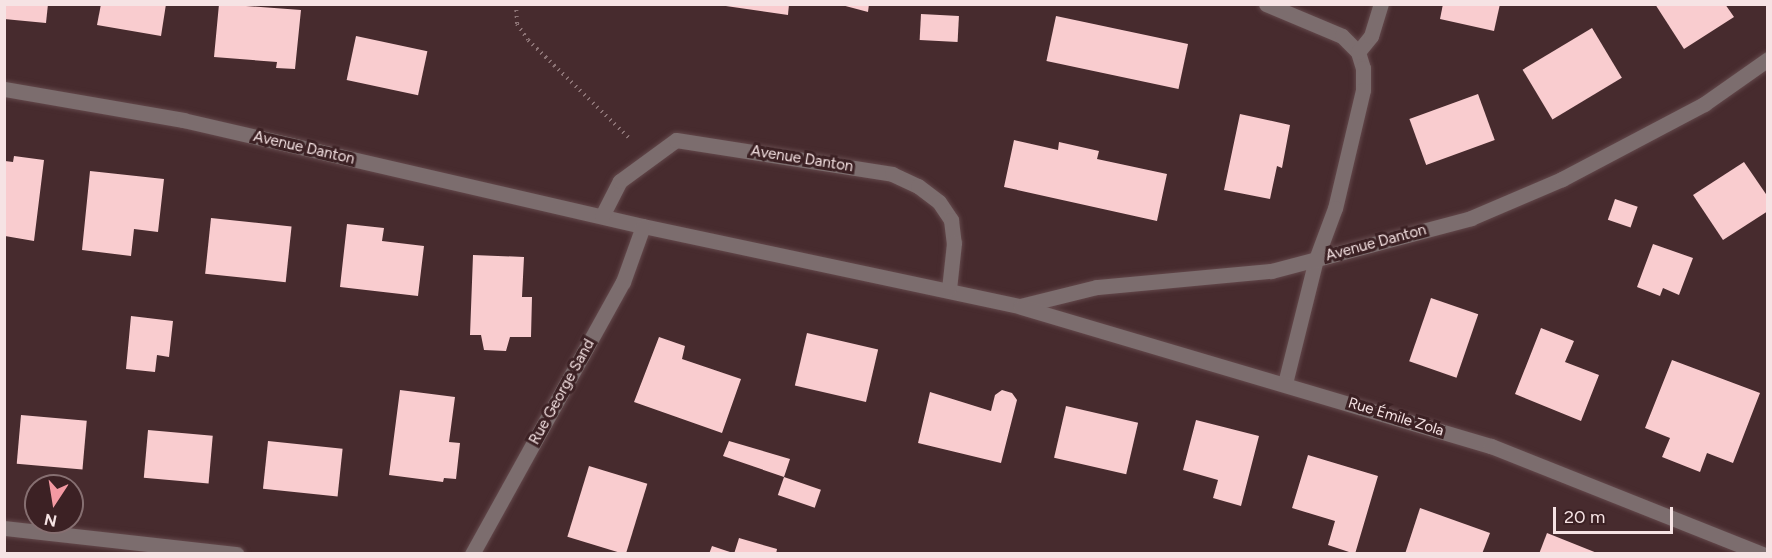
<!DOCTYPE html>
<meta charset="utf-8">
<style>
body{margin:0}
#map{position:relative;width:1772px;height:558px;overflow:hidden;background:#472b2e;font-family:Figtree,sans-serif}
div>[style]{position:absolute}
.building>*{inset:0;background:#f9cccf;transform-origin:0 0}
.path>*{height:4px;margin-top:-2px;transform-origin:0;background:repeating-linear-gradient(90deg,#8c7375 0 1.5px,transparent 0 6px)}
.roads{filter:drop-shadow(0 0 2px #63484b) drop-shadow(0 0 2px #63484b)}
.street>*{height:15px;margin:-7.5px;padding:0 7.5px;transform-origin:7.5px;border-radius:7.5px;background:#7c6d6e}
span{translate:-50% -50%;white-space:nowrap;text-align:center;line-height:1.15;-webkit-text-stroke:6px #3c2124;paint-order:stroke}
.street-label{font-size:15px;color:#f6e3e4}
.frame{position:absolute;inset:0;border:6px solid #f6e3e4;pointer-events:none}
.north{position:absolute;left:24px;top:474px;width:60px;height:60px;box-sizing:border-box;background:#3c2124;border:2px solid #866f71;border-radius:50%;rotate:192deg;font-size:16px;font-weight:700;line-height:24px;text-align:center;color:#f6e3e4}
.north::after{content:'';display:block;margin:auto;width:21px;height:27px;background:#f49aa3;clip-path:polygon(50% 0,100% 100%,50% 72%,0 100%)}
.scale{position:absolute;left:1553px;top:507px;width:120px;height:27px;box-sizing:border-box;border:3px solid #f6e3e4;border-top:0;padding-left:8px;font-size:18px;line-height:21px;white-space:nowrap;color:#f6e3e4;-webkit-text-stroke:4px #3c2124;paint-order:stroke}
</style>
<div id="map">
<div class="building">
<i style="clip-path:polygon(4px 4px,48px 4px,46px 23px,4px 19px)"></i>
<i style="clip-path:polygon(101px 4px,166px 4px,161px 36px,97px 25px)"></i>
<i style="clip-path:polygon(219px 4px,301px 10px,295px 69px,276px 68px,277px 62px,214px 57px)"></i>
<i style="clip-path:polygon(712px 4px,789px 4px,788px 15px)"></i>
<i style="clip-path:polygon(838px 4px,869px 4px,868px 12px)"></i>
<i style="clip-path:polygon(1443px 4px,1500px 4px,1494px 31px,1440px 19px)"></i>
<i style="clip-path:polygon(1655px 4px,1725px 4px,1734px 17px,1684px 49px)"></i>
<i style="left:921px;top:14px;width:38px;height:26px;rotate:3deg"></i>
<i style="left:1056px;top:16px;width:135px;height:46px;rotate:12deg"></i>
<i style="left:1592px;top:28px;width:58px;height:81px;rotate:59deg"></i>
<i style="left:356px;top:36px;width:73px;height:45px;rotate:12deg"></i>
<i style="left:1478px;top:94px;width:49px;height:73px;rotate:70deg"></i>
<i style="clip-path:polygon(1240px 114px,1290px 125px,1282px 168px,1277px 166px,1270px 199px,1224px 190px)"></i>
<i style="clip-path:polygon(1014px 140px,1058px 150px,1059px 142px,1099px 151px,1097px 159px,1167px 174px,1157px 221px,1004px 187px)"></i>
<i style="clip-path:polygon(14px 156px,44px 160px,34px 241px,5px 236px,5px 161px,13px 162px)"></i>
<i style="clip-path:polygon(1744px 162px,1768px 197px,1768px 211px,1723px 240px,1693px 195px)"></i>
<i style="clip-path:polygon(90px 171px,164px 179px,158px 232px,134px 229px,131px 256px,82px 250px)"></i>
<i style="left:1615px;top:199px;width:24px;height:22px;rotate:19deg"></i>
<i style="left:211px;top:218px;width:81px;height:56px;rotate:6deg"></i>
<i style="clip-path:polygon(347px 224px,384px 228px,382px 241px,424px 246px,418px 296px,340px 287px)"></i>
<i style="clip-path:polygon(1653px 244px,1693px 258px,1679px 295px,1663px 288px,1660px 296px,1637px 287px)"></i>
<i style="clip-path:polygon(473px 255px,524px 257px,522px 297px,532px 297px,531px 337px,510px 337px,506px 351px,484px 350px,481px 335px,470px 335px)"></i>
<i style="left:1431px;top:298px;width:50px;height:67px;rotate:19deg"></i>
<i style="clip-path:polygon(131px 316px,173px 321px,169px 357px,157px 355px,155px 372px,126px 369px)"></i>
<i style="clip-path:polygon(1541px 328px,1574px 341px,1565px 362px,1599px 375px,1581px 421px,1515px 394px)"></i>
<i style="left:807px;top:333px;width:73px;height:54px;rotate:13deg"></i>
<i style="clip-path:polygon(659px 337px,685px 346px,682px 359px,741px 379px,722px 433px,634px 402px)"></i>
<i style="clip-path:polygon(1672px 360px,1760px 393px,1733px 463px,1707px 453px,1700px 472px,1662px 457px,1670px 438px,1645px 428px)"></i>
<i style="clip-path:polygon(400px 390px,455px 397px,449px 442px,460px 443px,456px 479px,444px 478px,443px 482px,389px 475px)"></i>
<i style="clip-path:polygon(1002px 390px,1012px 393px,1017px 400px,1001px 463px,918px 443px,930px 392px,991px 411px,995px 395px)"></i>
<i style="left:1066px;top:406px;width:74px;height:53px;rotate:13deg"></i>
<i style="left:21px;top:415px;width:66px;height:49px;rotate:5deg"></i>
<i style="clip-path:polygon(1196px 420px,1259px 436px,1241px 506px,1213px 498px,1218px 480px,1183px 470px)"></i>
<i style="left:148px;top:430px;width:65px;height:48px;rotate:5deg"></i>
<i style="left:268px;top:441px;width:75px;height:48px;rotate:6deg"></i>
<i style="clip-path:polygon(729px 441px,790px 459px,784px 477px,723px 456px)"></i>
<i style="clip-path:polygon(1308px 455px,1378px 476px,1355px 554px,1328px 545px,1335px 521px,1292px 508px)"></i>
<i style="left:589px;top:466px;width:61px;height:74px;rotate:17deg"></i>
<i style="left:784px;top:477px;width:39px;height:19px;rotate:19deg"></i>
<i style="clip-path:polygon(1420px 508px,1490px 533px,1482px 554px,1405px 554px)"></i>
<i style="clip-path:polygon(1547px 533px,1597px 553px,1597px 554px,1539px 554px)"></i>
<i style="clip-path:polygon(739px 538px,777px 549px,776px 554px,734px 554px)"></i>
<i style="clip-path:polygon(712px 546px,733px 553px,733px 554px,709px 554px)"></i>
</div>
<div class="path">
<i style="left:516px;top:4px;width:20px;rotate:87deg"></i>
<i style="left:517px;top:24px;width:19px;rotate:55deg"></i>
<i style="left:528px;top:40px;width:141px;rotate:44.1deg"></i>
</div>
<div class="roads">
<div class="street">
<i style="left:1266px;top:4px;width:82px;rotate:22.8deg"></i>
<i style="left:1342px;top:36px;width:23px;rotate:45deg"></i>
<i style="left:1358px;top:52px;width:17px;rotate:73deg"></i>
<i style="left:1363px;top:68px;width:22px;rotate:90deg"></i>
<i style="left:1363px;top:90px;width:121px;rotate:103.3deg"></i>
<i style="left:1335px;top:208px;width:54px;rotate:110.4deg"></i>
<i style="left:1316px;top:259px;width:128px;rotate:104deg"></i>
<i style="left:1358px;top:52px;width:21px;rotate:-51deg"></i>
<i style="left:1371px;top:36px;width:34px;rotate:-73deg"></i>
<i style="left:4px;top:89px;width:182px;rotate:9.8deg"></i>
<i style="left:183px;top:120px;width:472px;rotate:13deg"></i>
<i style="left:643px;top:226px;width:385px;rotate:12deg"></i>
<i style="left:1020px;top:306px;width:79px;rotate:-13.9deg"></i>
<i style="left:1097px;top:287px;width:175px;rotate:-5.3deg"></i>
<i style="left:1271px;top:271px;width:207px;rotate:-14.8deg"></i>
<i style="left:1471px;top:218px;width:99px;rotate:-23.2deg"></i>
<i style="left:1562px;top:179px;width:161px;rotate:-27.8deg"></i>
<i style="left:1704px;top:104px;width:78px;rotate:-35.1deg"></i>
<i style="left:602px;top:216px;width:39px;rotate:-63deg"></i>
<i style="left:620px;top:181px;width:69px;rotate:-36.2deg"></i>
<i style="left:676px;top:140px;width:219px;rotate:8.9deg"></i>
<i style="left:892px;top:174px;width:29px;rotate:25deg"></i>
<i style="left:918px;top:186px;width:26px;rotate:37deg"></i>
<i style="left:939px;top:202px;width:22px;rotate:56deg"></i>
<i style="left:951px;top:220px;width:23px;rotate:83deg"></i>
<i style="left:954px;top:243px;width:46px;rotate:96.2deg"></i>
<i style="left:1021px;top:307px;width:490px;rotate:16.5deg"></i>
<i style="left:1491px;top:446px;width:293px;rotate:21.7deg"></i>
<i style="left:4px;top:528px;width:234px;rotate:6.4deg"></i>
<i style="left:472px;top:554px;width:311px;rotate:-61deg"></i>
<i style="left:623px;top:282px;width:59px;rotate:-70.3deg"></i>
</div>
</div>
<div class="street-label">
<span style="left:304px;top:148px;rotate:13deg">Avenue Danton</span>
<span style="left:802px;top:159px;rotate:9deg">Avenue Danton</span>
<span style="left:1376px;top:243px;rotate:-15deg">Avenue Danton</span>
<span style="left:562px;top:392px;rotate:-61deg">Rue George Sand</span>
<span style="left:1396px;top:417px;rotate:17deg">Rue Émile Zola</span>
</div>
<div class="frame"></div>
<div class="north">N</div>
<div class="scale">20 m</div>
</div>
